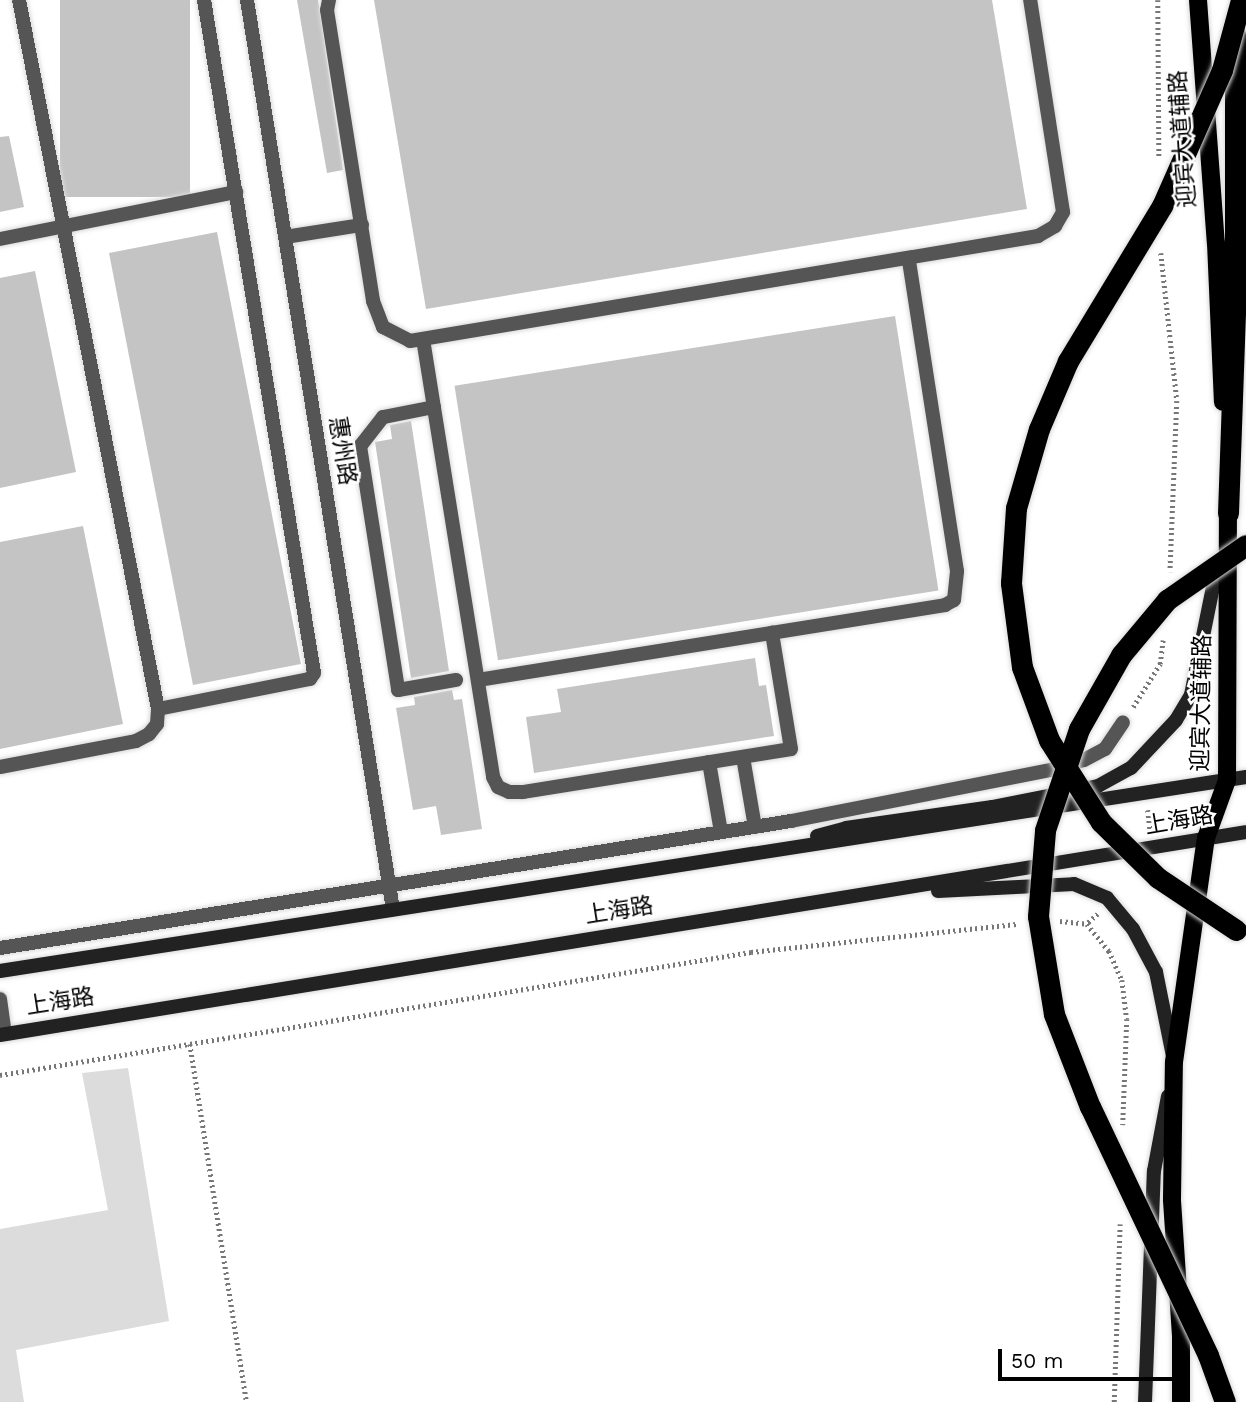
<!DOCTYPE html>
<meta charset="utf-8">
<style>
body{margin:0}
#map{position:relative;width:1246px;height:1402px;overflow:hidden;background:#fff;font-family:"Work Sans","Noto Sans SC",sans-serif}
div>[style]{position:absolute}
.green>*{inset:0;background:#dcdcdc}
.building>*{inset:0;background:#c4c4c4;transform-origin:0 0}
.path>*{height:4.5px;margin-top:-2.25px;transform-origin:0;background:repeating-linear-gradient(90deg,#777 0 2px,transparent 0 5.5px)}
.roads{filter:drop-shadow(0 0 2px #dbdbdb) drop-shadow(0 0 2px #dbdbdb)}
.lane>*{height:14px;margin:-7px;padding:0 7px;transform-origin:7px;border-radius:7px;background:#555}
.street>*{height:14px;margin:-7px;padding:0 7px;transform-origin:7px;border-radius:7px;background:#555}
.secondary>*{height:14px;margin:-7px;padding:0 7px;transform-origin:7px;border-radius:7px;background:#222}
.primary>*{height:18px;margin:-9px;padding:0 9px;transform-origin:9px;border-radius:9px;background:#000}
.highway>*{height:21px;margin:-10.5px;padding:0 10.5px;transform-origin:10.5px;border-radius:10.5px;background:#000}
.bridges{filter:drop-shadow(0 0 2px #dbdbdb) drop-shadow(0 0 2px #dbdbdb)}
.highway-bridge>*{height:21px;margin:-10.5px;padding:0 10.5px;transform-origin:10.5px;border-radius:10.5px;background:#000}
span{translate:-50% -50%;white-space:nowrap;text-align:center;line-height:1.15;-webkit-text-stroke:5px #fff;paint-order:stroke}
.street-label{font-size:23px;color:#000}
.scale{position:absolute;left:998px;top:1349px;width:182px;height:32px;box-sizing:border-box;border:4px solid #000;border-top:0;padding-left:9px;font-size:21px;line-height:24px;white-space:nowrap;color:#000;-webkit-text-stroke:5px #fff;paint-order:stroke}
</style>
<div id="map">
<div class="green">
<i style="clip-path:polygon(128px 1068px,169px 1321px,16px 1350px,24px 1402px,0 1402px,0 1229px,108px 1210px,82px 1073px)"></i>
</div>
<div class="building">
<i style="left:60px;top:0;width:130px;height:197px"></i>
<i style="clip-path:polygon(297px 0,318px 0,343px 170px,327px 173px)"></i>
<i style="clip-path:polygon(374px 0,992px 0,1027px 209px,426px 309px)"></i>
<i style="clip-path:polygon(9px 136px,24px 207px,0 212px,0 137px)"></i>
<i style="left:217px;top:232px;width:440px;height:110px;rotate:79deg"></i>
<i style="clip-path:polygon(35px 271px,76px 472px,0 488px,0 278px)"></i>
<i style="left:895px;top:316px;width:278px;height:446px;rotate:81deg"></i>
<i style="clip-path:polygon(411px 421px,449px 671px,411px 678px,375px 442px,392px 439px,390px 425px)"></i>
<i style="clip-path:polygon(83px 526px,123px 724px,0 749px,0 542px)"></i>
<i style="clip-path:polygon(755px 658px,759px 686px,766px 685px,774px 736px,534px 773px,526px 717px,561px 712px,557px 689px)"></i>
<i style="clip-path:polygon(452px 690px,454px 700px,462px 699px,482px 829px,441px 835px,436px 806px,413px 810px,396px 708px,415px 705px,414px 697px)"></i>
</div>
<div class="path">
<i style="left:1158px;top:0;width:157px;rotate:89.6deg"></i>
<i style="left:1161px;top:253px;width:149px;rotate:83.8deg"></i>
<i style="left:1177px;top:401px;width:171px;rotate:92.3deg"></i>
<i style="left:1133px;top:707px;width:51px;rotate:-57.9deg"></i>
<i style="left:1160px;top:664px;width:24px;rotate:-83deg"></i>
<i style="left:1148px;top:810px;width:20px;rotate:84deg"></i>
<i style="left:1098px;top:914px;width:15px;rotate:138deg"></i>
<i style="left:1087px;top:924px;width:35px;rotate:51deg"></i>
<i style="left:1109px;top:951px;width:32px;rotate:66deg"></i>
<i style="left:1122px;top:980px;width:39px;rotate:83deg"></i>
<i style="left:1127px;top:1019px;width:106px;rotate:92.2deg"></i>
<i style="left:1060px;top:921px;width:27px;rotate:6deg"></i>
<i style="left:190px;top:1044px;width:363px;rotate:81deg"></i>
<i style="left:0;top:1075px;width:761px;rotate:-9.3deg"></i>
<i style="left:751px;top:952px;width:267px;rotate:-6deg"></i>
<i style="left:1114px;top:1402px;width:178px;rotate:-88.1deg"></i>
</div>
<div class="roads">
<div class="lane">
<i style="left:329px;top:0;width:10px;rotate:101deg"></i>
<i style="left:327px;top:10px;width:295px;rotate:81deg"></i>
<i style="left:373px;top:301px;width:28px;rotate:69deg"></i>
<i style="left:383px;top:327px;width:30px;rotate:27deg"></i>
<i style="left:410px;top:341px;width:637px;rotate:-9.49deg"></i>
<i style="left:1038px;top:236px;width:20px;rotate:-30deg"></i>
<i style="left:1055px;top:226px;width:16px;rotate:-60deg"></i>
<i style="left:1063px;top:212px;width:215px;rotate:-98.8deg"></i>
<i style="left:285px;top:237px;width:78px;rotate:-8.9deg"></i>
<i style="left:0;top:239px;width:241px;rotate:-11.3deg"></i>
<i style="left:423px;top:339px;width:444px;rotate:80.9deg"></i>
<i style="left:493px;top:777px;width:11px;rotate:63deg"></i>
<i style="left:498px;top:787px;width:12px;rotate:24deg"></i>
<i style="left:509px;top:792px;width:14px"></i>
<i style="left:523px;top:792px;width:271px;rotate:-9.1deg"></i>
<i style="left:791px;top:749px;width:118px;rotate:-99.3deg"></i>
<i style="left:434px;top:407px;width:52px;rotate:168.9deg"></i>
<i style="left:383px;top:417px;width:37px;rotate:128deg"></i>
<i style="left:360px;top:446px;width:247px;rotate:81.1deg"></i>
<i style="left:398px;top:690px;width:59px;rotate:-9.8deg"></i>
<i style="left:478px;top:680px;width:473px;rotate:-9.1deg"></i>
<i style="left:945px;top:605px;width:10px;rotate:-29deg"></i>
<i style="left:954px;top:600px;width:29px;rotate:-84deg"></i>
<i style="left:957px;top:571px;width:315px;rotate:-98.8deg"></i>
<i style="left:158px;top:709px;width:155px;rotate:-11.2deg"></i>
<i style="left:310px;top:679px;width:7px;rotate:-56deg"></i>
<i style="left:314px;top:673px;width:682px;rotate:-99.28deg"></i>
<i style="left:743px;top:757px;width:71px;rotate:80.3deg"></i>
<i style="left:709px;top:762px;width:71px;rotate:80.3deg"></i>
<i style="left:0;top:767px;width:138px;rotate:-10.8deg"></i>
<i style="left:136px;top:741px;width:15px;rotate:-28deg"></i>
<i style="left:149px;top:734px;width:13px;rotate:-51deg"></i>
<i style="left:157px;top:724px;width:15px;rotate:-86deg"></i>
<i style="left:158px;top:709px;width:722px;rotate:-101.09deg"></i>
<i style="left:0;top:948px;width:801px;rotate:-9.12deg"></i>
<i style="left:791px;top:821px;width:265px;rotate:-11.1deg"></i>
<i style="left:1051px;top:770px;width:34px;rotate:-17deg"></i>
<i style="left:1084px;top:760px;width:24px;rotate:-28deg"></i>
<i style="left:1105px;top:749px;width:32px;rotate:-56deg"></i>
<i style="left:0;top:999px;width:35px;rotate:82deg"></i>
</div>
<div class="street">
<i style="left:247px;top:0;width:921px;rotate:80.88deg"></i>
</div>
<div class="secondary">
<i style="left:817px;top:836px;width:30px;rotate:-15deg"></i>
<i style="left:846px;top:828px;width:148px;rotate:-8.2deg"></i>
<i style="left:992px;top:807px;width:108px;rotate:-11.2deg"></i>
<i style="left:1098px;top:786px;width:38px;rotate:-29deg"></i>
<i style="left:1131px;top:768px;width:66px;rotate:-46.8deg"></i>
<i style="left:1176px;top:720px;width:29px;rotate:-59deg"></i>
<i style="left:1191px;top:695px;width:136px;rotate:-78.5deg"></i>
<i style="left:938px;top:891px;width:136px;rotate:-2.9deg"></i>
<i style="left:1074px;top:884px;width:36px;rotate:23deg"></i>
<i style="left:1107px;top:898px;width:40px;rotate:50deg"></i>
<i style="left:1133px;top:929px;width:49px;rotate:61.9deg"></i>
<i style="left:1156px;top:972px;width:86px;rotate:78.6deg"></i>
<i style="left:0;top:971px;width:1261px;rotate:-8.85deg"></i>
<i style="left:0;top:1035px;width:1262px;rotate:-9.25deg"></i>
<i style="left:1145px;top:1402px;width:231px;rotate:-87.8deg"></i>
<i style="left:1154px;top:1171px;width:76px;rotate:-79.4deg"></i>
</div>
<div class="primary">
<i style="left:1198px;top:0;width:244px;rotate:85.8deg"></i>
<i style="left:1216px;top:243px;width:159px;rotate:87.5deg"></i>
<i style="left:1181px;top:1402px;width:66px;rotate:-90deg"></i>
<i style="left:1181px;top:1336px;width:137px;rotate:-93.8deg"></i>
<i style="left:1172px;top:1199px;width:137px;rotate:-89.2deg"></i>
<i style="left:1174px;top:1062px;width:226px;rotate:-81.9deg"></i>
<i style="left:1206px;top:838px;width:62px;rotate:-70.1deg"></i>
<i style="left:1227px;top:780px;width:280px;rotate:-89.8deg"></i>
</div>
<div class="highway">
<i style="left:1228px;top:513px;width:201px;rotate:-88deg"></i>
<i style="left:1235px;top:312px;width:278px;rotate:-90deg"></i>
</div>
</div>
<div class="bridges">
<div class="highway-bridge">
<i style="left:1236px;top:930px;width:94px;rotate:-146.3deg"></i>
<i style="left:1158px;top:878px;width:80px;rotate:-135.5deg"></i>
<i style="left:1101px;top:822px;width:97px;rotate:-122.4deg"></i>
<i style="left:1049px;top:740px;width:78px;rotate:-110.3deg"></i>
<i style="left:1022px;top:667px;width:85px;rotate:-97.5deg"></i>
<i style="left:1011px;top:583px;width:75px;rotate:-86.2deg"></i>
<i style="left:1016px;top:508px;width:82px;rotate:-73.8deg"></i>
<i style="left:1039px;top:429px;width:74px;rotate:-66.9deg"></i>
<i style="left:1068px;top:361px;width:181px;rotate:-58.8deg"></i>
<i style="left:1162px;top:206px;width:149px;rotate:-66.2deg"></i>
<i style="left:1222px;top:70px;width:73px;rotate:-74.8deg"></i>
<i style="left:1225px;top:1402px;width:50px;rotate:-109.9deg"></i>
<i style="left:1208px;top:1355px;width:275px;rotate:-115.4deg"></i>
<i style="left:1090px;top:1107px;width:100px;rotate:-111.2deg"></i>
<i style="left:1054px;top:1014px;width:99px;rotate:-99.3deg"></i>
<i style="left:1038px;top:916px;width:86px;rotate:-85.3deg"></i>
<i style="left:1045px;top:830px;width:107px;rotate:-71.4deg"></i>
<i style="left:1079px;top:729px;width:85px;rotate:-60.4deg"></i>
<i style="left:1121px;top:655px;width:72px;rotate:-50.1deg"></i>
<i style="left:1167px;top:600px;width:96px;rotate:-34.8deg"></i>
</div>
</div>
<div class="street-label">
<span style="left:1183px;top:139px;rotate:-94deg">迎宾大道辅路</span>
<span style="left:342px;top:451px;rotate:81deg">惠州路</span>
<span style="left:1202px;top:703px;rotate:-89deg">迎宾大道辅路</span>
<span style="left:1179px;top:821px;rotate:-10deg">上海路</span>
<span style="left:619px;top:911px;rotate:-9deg">上海路</span>
<span style="left:60px;top:1002px;rotate:-9deg">上海路</span>
</div>
<div class="scale">50 m</div>
</div>
